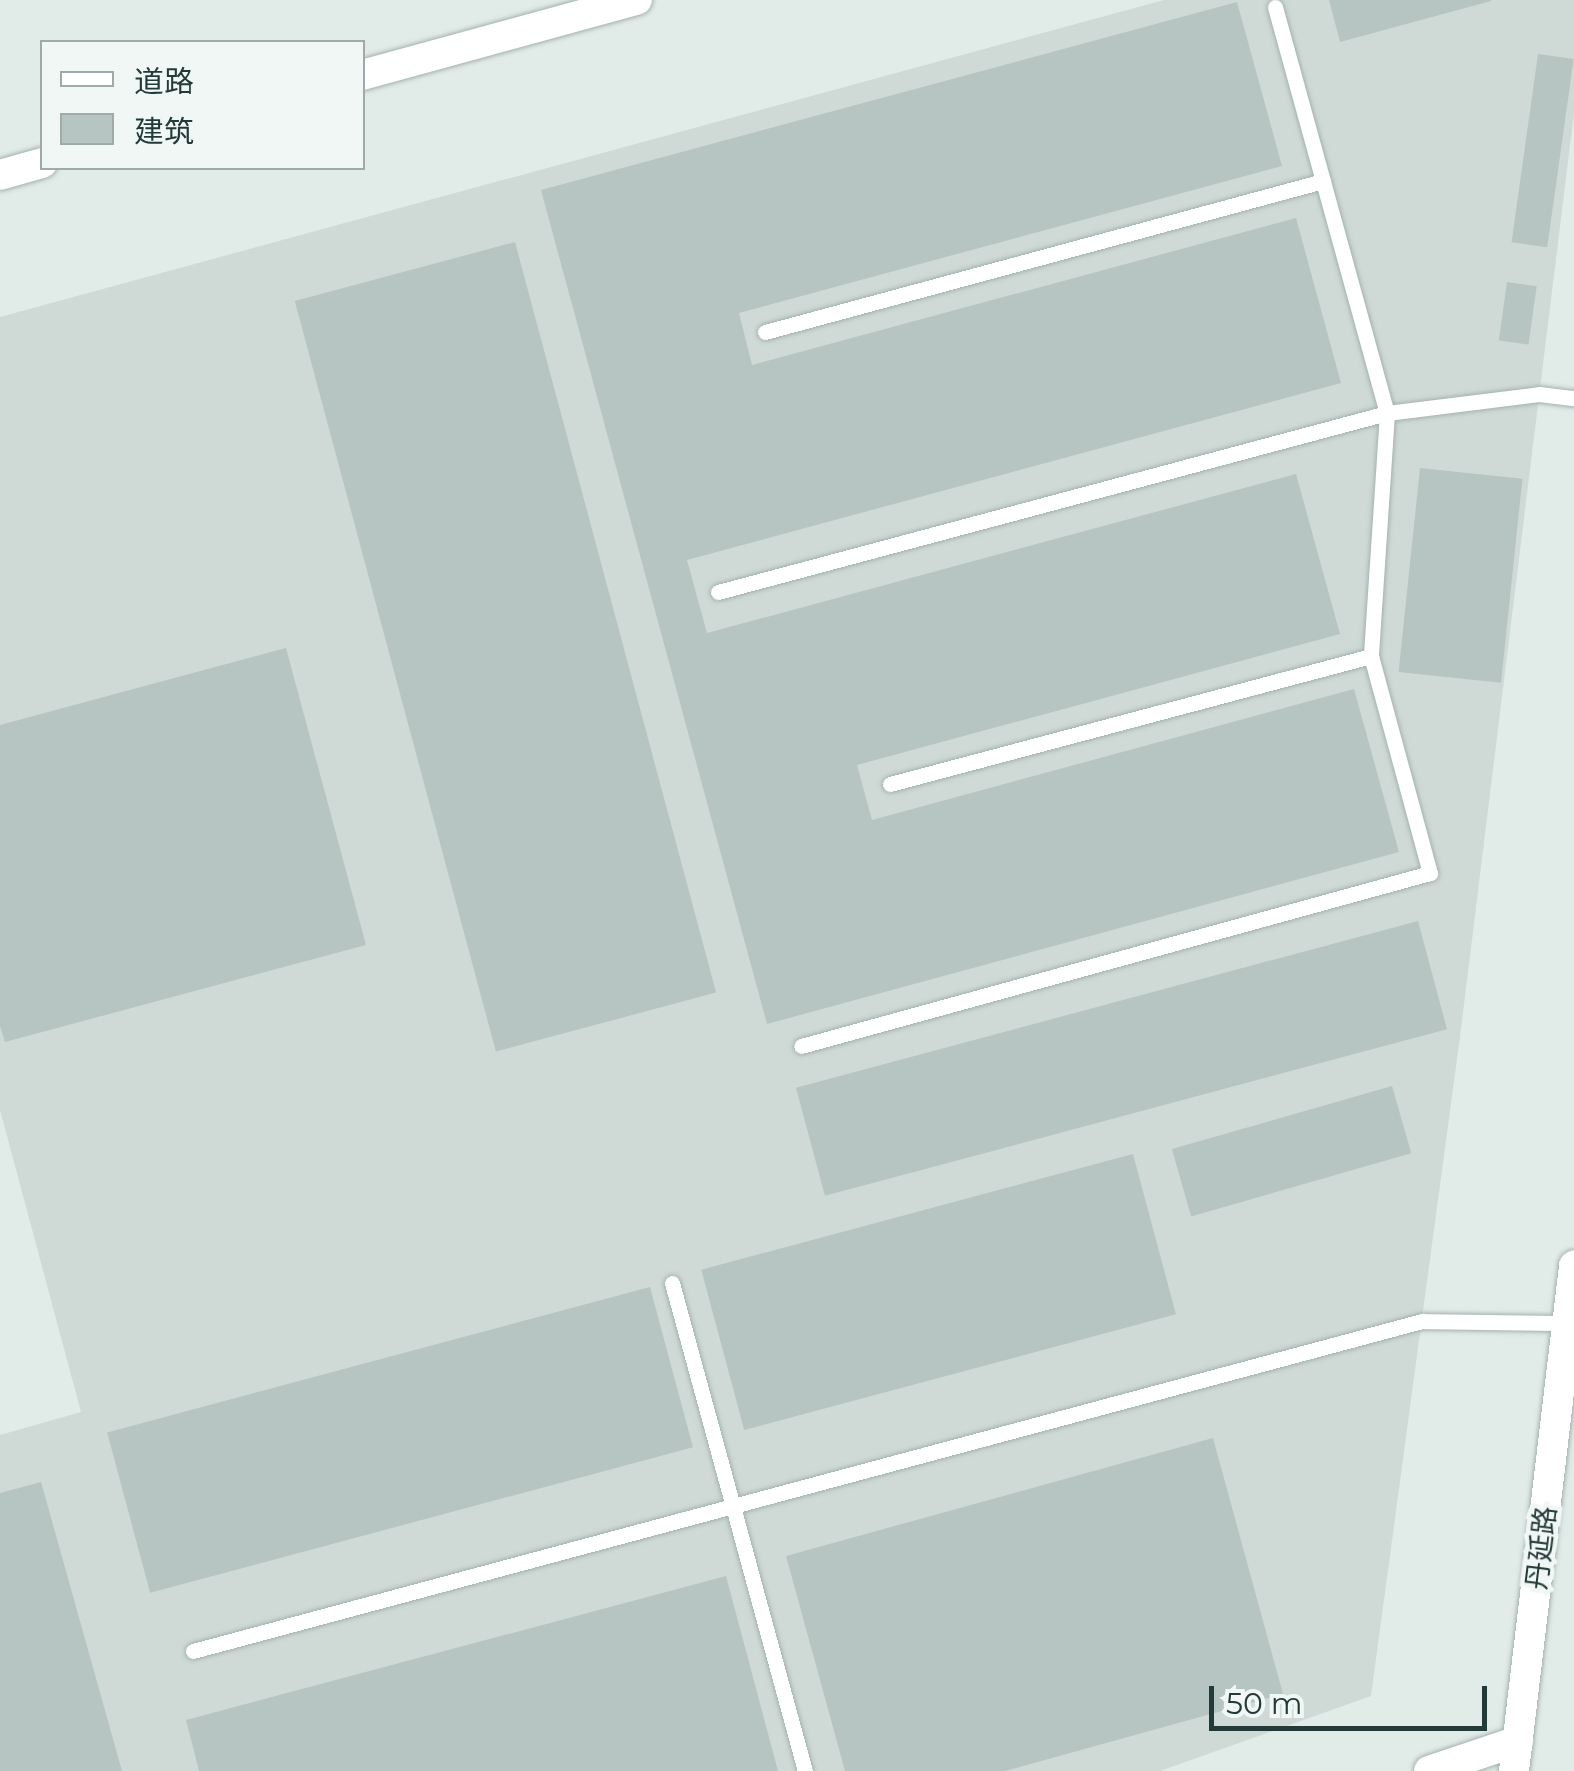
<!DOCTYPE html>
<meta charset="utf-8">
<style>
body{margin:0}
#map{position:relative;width:1574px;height:1771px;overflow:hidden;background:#e1ebe8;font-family:Montserrat,"Noto Sans SC",sans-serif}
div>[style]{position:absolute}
.built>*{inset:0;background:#cfdad7}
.building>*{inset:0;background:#b6c5c1;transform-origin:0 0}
.roads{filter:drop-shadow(0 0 2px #a4b2b0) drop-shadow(0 0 2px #a4b2b0)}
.lane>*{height:15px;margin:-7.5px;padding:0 7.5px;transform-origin:7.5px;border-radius:7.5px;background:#fff}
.secondary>*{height:30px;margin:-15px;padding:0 15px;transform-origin:15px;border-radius:15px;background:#fff}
span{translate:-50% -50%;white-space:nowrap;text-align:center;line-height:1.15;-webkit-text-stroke:9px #f1f7f5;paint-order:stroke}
.street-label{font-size:28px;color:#223a38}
.legend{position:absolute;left:40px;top:40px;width:325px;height:130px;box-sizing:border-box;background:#f1f7f5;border:2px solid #9eaba9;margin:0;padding:12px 18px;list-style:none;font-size:30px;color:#223a38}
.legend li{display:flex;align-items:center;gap:20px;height:50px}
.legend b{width:50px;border:2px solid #9eaba9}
.scale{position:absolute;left:1209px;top:1686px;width:278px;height:45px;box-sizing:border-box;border:5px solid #223a38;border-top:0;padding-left:12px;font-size:30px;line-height:35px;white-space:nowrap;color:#223a38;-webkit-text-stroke:8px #f1f7f5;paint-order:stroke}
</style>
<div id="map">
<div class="built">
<i style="clip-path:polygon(1164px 0,1574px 0,1574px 113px,1460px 1037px,1371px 1696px,1160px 1771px,0 1771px,0 1435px,81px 1412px,0 1110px,0 317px)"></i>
</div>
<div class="building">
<i style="clip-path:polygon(1329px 0,1491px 0,1491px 1px,1340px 42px)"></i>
<i style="clip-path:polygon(1237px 2px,1282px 166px,739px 313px,752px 365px,1296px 218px,1341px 383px,687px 560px,707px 633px,1296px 474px,1340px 634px,857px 765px,872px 820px,1354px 689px,1399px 852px,767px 1024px,541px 190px)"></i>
<i style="left:1538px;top:54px;width:36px;height:190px;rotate:8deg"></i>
<i style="left:515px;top:242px;width:777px;height:228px;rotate:75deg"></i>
<i style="left:1507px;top:282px;width:30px;height:59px;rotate:8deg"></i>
<i style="left:1420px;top:468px;width:103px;height:205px;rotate:6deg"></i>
<i style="clip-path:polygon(286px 648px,366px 945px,5px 1042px,0 1026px,0 725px)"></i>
<i style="left:1418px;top:921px;width:112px;height:644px;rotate:75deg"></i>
<i style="left:1392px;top:1086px;width:70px;height:229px;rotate:74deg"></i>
<i style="left:1133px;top:1154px;width:166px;height:447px;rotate:75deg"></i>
<i style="left:650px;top:1287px;width:166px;height:562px;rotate:75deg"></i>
<i style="clip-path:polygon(1213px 1438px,1283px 1694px,1005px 1771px,845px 1771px,786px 1556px)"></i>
<i style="clip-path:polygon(41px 1482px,122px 1771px,0 1771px,0 1493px)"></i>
<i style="clip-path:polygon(726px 1576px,778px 1771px,199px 1771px,186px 1720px)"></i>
</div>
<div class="roads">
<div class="lane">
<i style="left:1275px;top:7px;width:421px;rotate:74.6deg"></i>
<i style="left:1387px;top:413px;width:153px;rotate:-7.1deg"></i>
<i style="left:1539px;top:394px;width:35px;rotate:7deg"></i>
<i style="left:765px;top:332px;width:578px;rotate:-15.14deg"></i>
<i style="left:718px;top:592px;width:693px;rotate:-14.98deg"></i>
<i style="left:1387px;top:413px;width:244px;rotate:93.8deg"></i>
<i style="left:1371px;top:656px;width:225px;rotate:74.8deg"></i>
<i style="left:1430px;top:873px;width:652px;rotate:164.62deg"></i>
<i style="left:890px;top:784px;width:498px;rotate:-14.9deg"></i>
<i style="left:672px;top:1283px;width:506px;rotate:74.75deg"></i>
<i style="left:193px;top:1651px;width:1273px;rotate:-15.03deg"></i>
<i style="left:1422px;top:1321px;width:145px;rotate:0.8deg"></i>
</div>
<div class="secondary">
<i style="left:362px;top:75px;width:285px;rotate:-15.3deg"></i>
<i style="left:0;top:175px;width:44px;rotate:-15.9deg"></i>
<i style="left:1429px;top:1771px;width:94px;rotate:-18.6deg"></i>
<i style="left:1514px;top:1771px;width:509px;rotate:-83.22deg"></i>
</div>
</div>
<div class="street-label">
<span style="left:1541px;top:1548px;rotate:-83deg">丹延路</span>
</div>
<ul class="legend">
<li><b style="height:12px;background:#fff"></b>道路</li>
<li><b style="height:28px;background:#b6c5c1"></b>建筑</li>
</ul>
<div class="scale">50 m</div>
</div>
